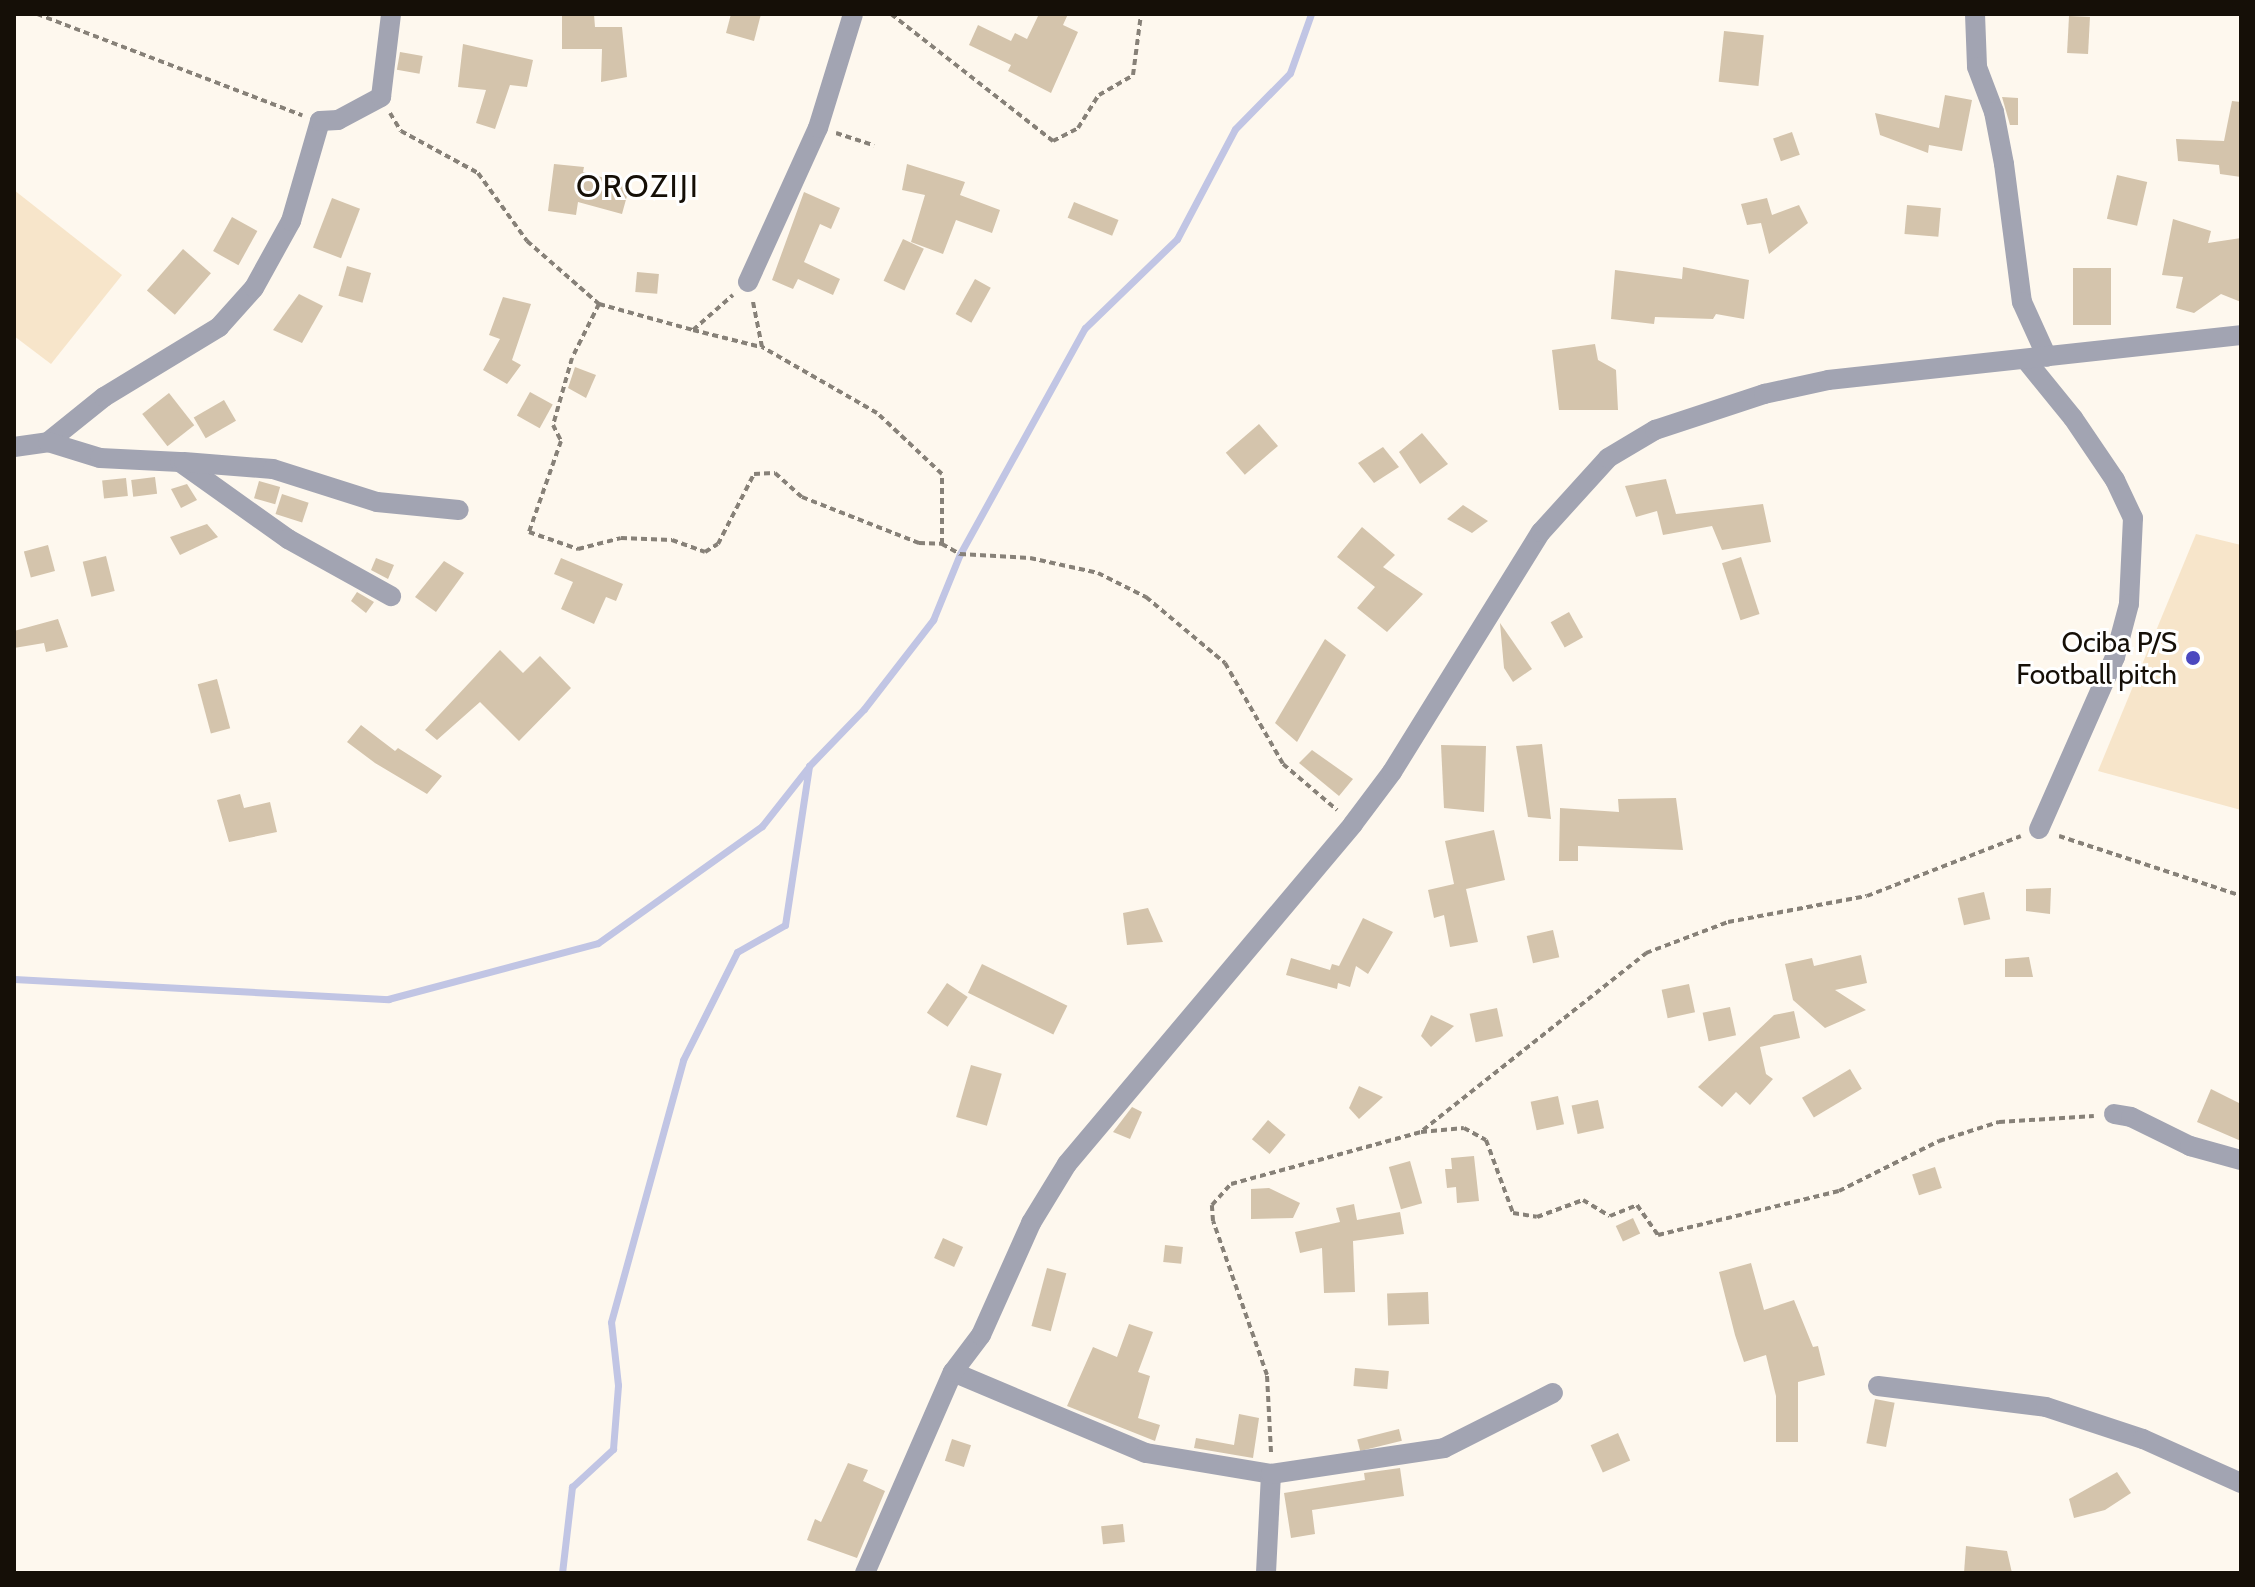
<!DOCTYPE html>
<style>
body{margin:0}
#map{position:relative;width:2255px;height:1587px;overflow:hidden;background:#fef8ee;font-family:Cabin,sans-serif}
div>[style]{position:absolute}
.green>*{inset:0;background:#f7e5ca}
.stream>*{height:7px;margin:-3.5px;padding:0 3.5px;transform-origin:3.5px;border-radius:3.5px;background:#c1c5e4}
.building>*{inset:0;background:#d4c4ac;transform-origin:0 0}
.path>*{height:4px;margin-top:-2px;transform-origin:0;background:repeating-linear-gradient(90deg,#878178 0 6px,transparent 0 10px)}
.street>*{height:20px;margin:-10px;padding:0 10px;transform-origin:10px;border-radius:10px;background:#a2a4b2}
.dots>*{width:22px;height:22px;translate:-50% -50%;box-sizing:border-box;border:4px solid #fff;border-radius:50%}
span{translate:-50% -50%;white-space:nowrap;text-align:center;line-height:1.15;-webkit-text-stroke:6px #fff;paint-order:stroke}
.poi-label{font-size:28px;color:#150f07}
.right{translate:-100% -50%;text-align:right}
.quarter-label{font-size:32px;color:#150f07;letter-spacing:2px}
.frame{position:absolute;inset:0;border:16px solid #150f07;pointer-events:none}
</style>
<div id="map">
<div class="green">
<i style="clip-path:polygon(14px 190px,122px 275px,51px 364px,14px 336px)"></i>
<i style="clip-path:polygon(2196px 534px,2241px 545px,2241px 810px,2098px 771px)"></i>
</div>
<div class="stream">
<i style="left:14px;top:979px;width:375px;rotate:3.1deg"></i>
<i style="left:388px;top:999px;width:217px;rotate:-14.9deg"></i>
<i style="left:598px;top:943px;width:201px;rotate:-35.5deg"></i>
<i style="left:762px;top:826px;width:73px;rotate:-51.7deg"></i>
<i style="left:562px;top:1573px;width:87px;rotate:-83.4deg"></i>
<i style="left:572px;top:1487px;width:56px;rotate:-42.8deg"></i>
<i style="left:613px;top:1449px;width:64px;rotate:-85.5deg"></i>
<i style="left:618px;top:1385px;width:63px;rotate:-96.3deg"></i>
<i style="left:611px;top:1322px;width:272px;rotate:-74.6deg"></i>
<i style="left:683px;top:1060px;width:121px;rotate:-63.4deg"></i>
<i style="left:737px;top:952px;width:55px;rotate:-29.4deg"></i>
<i style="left:785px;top:925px;width:161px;rotate:-81.4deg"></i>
<i style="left:809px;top:766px;width:79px;rotate:-46deg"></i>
<i style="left:864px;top:709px;width:113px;rotate:-52.2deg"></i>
<i style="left:933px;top:620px;width:71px;rotate:-67.8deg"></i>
<i style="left:960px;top:554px;width:258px;rotate:-61.1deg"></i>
<i style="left:1085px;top:328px;width:128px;rotate:-44.1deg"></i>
<i style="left:1177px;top:239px;width:124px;rotate:-62.2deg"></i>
<i style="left:1235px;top:129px;width:78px;rotate:-45.5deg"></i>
<i style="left:1290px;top:73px;width:63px;rotate:-70.4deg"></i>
</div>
<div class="building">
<i style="clip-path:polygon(562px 14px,594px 14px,595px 27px,622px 27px,627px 77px,601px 82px,602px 49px,562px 49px)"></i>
<i style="clip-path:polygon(731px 14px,761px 14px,754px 41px,726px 33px)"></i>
<i style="clip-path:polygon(1039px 14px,1068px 14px,1063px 25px,1078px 32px,1051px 93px,1008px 71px,1011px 65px,969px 45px,978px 25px,1011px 41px,1015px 33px,1027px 39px)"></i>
<i style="left:2069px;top:16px;width:21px;height:37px;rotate:3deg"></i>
<i style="left:1724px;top:31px;width:40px;height:51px;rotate:6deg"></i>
<i style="clip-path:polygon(463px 44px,533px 60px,527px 87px,510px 85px,495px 129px,476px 123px,486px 90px,458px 87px)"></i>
<i style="left:400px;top:52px;width:23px;height:18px;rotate:10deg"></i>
<i style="clip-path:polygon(1945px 95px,1972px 100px,1962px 151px,1929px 145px,1928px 153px,1880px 135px,1875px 113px,1939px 128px)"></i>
<i style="clip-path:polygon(2002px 97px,2018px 98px,2018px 125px,2010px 125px)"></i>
<i style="clip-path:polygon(2232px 101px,2241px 102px,2241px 177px,2220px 174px,2219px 165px,2178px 161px,2176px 139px,2224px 141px)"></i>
<i style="left:1792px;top:132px;width:24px;height:20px;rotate:71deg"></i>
<i style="clip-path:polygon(554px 164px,584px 167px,583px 172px,630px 185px,622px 214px,578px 202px,576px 215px,548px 211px)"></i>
<i style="clip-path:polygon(907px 164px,965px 182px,960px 195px,1000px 210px,992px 233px,956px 220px,943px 254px,911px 242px,925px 195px,902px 190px)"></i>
<i style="left:2117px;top:175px;width:31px;height:45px;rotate:13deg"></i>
<i style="clip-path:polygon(804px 192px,840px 208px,831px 229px,820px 224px,804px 262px,840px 279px,833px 295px,798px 279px,793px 289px,772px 280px)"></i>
<i style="left:332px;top:198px;width:30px;height:53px;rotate:21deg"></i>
<i style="clip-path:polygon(1767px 198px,1772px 215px,1799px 205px,1808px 223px,1769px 254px,1761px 223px,1747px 225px,1741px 204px)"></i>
<i style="left:1074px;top:202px;width:48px;height:17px;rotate:22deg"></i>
<i style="left:1907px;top:205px;width:34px;height:29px;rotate:5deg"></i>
<i style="left:232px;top:217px;width:29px;height:39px;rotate:29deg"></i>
<i style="clip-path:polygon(2173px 219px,2211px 231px,2208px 243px,2241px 238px,2241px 302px,2221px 294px,2194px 313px,2176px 308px,2183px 277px,2162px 275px)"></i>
<i style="left:903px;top:239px;width:23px;height:46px;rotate:25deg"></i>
<i style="left:183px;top:249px;width:37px;height:55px;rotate:41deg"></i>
<i style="left:347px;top:266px;width:25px;height:31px;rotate:16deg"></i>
<i style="clip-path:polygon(1683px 267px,1749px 280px,1744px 319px,1716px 314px,1713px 319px,1655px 317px,1654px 324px,1611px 319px,1615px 270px,1682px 279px)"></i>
<i style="left:2073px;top:268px;width:38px;height:57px"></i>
<i style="left:637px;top:272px;width:22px;height:20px;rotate:5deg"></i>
<i style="left:975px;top:279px;width:18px;height:40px;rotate:29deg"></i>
<i style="clip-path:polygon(299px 294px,323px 306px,302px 343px,273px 330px)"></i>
<i style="clip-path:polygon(503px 297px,531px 304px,512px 360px,521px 365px,507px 384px,483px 370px,500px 339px,489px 335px)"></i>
<i style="clip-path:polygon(1595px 344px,1598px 360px,1616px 370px,1618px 410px,1559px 410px,1552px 350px)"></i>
<i style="clip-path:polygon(575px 367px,596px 375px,586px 398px,568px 388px)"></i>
<i style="left:530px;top:392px;width:26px;height:27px;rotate:29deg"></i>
<i style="left:169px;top:393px;width:41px;height:34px;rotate:52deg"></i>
<i style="left:224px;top:400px;width:24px;height:35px;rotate:60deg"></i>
<i style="left:1259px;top:424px;width:29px;height:44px;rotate:49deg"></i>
<i style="clip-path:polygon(1422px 433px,1448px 464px,1420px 484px,1399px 452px)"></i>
<i style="clip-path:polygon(1383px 447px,1399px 467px,1374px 483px,1358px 463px)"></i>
<i style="left:155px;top:477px;width:17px;height:24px;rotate:83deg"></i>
<i style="left:126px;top:478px;width:18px;height:24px;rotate:84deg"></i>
<i style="clip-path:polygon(1666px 479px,1676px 514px,1763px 504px,1771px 542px,1722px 550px,1712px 526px,1663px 535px,1657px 511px,1636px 517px,1625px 486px)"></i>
<i style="left:259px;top:481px;width:22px;height:18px;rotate:16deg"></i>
<i style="clip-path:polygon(187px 484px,197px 500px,181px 508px,171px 489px)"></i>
<i style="left:282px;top:494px;width:28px;height:21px;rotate:18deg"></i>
<i style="clip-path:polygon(1463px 505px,1488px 521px,1472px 533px,1447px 519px)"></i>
<i style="clip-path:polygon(207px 524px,218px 537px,180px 555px,170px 537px)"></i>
<i style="clip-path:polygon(1362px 527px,1395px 555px,1383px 567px,1423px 594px,1387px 632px,1357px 608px,1375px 587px,1337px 557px)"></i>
<i style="left:48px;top:545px;width:27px;height:25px;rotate:75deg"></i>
<i style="left:106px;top:556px;width:36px;height:24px;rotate:76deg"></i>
<i style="left:1741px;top:557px;width:60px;height:20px;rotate:72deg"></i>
<i style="clip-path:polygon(376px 558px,394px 565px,388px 579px,371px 570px)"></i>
<i style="clip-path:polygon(561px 558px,623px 584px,616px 601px,606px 597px,594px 624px,561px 609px,573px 582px,554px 574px)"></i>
<i style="clip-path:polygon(444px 561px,464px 573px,436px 612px,415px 597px)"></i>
<i style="clip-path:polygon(357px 592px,374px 602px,366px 613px,351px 601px)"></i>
<i style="left:1569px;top:612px;width:29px;height:21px;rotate:61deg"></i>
<i style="clip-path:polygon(58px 619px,68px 647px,46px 652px,44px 643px,14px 648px,14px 631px)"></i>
<i style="clip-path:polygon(1500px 623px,1532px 669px,1513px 682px,1504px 668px)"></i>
<i style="clip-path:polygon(1325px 639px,1346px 655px,1297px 742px,1275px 723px)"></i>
<i style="clip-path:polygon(500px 650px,523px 673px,540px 656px,571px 688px,519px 741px,480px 702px,437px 740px,425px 730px)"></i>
<i style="left:217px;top:679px;width:51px;height:20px;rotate:75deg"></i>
<i style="clip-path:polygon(361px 725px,395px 751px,398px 748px,442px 776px,427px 794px,375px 763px,347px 742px)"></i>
<i style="clip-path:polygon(1542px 744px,1551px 819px,1528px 817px,1516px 746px)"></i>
<i style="clip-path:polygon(1441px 745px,1486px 746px,1484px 812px,1444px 808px)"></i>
<i style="clip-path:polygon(1312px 750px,1353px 779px,1339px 796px,1299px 763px)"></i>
<i style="clip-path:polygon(240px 794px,244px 808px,270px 802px,277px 832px,229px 842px,217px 800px)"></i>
<i style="clip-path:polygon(1676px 798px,1683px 850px,1578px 846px,1578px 861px,1559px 861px,1560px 808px,1619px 812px,1618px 799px)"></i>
<i style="clip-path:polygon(1494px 830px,1505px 880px,1466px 889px,1478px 942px,1450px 947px,1444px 915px,1434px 918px,1428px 890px,1454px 884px,1445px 841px)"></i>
<i style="clip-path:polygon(2051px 888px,2050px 914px,2026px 911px,2026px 889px)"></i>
<i style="left:1984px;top:892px;width:28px;height:27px;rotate:77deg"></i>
<i style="clip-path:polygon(1148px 908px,1163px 942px,1127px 945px,1123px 913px)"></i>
<i style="clip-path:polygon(1363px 918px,1393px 932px,1368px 974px,1356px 966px,1350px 987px,1338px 983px,1337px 989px,1286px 975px,1291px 958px,1330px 970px,1332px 964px,1339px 966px)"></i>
<i style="left:1553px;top:930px;width:28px;height:27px;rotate:77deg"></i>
<i style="clip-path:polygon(1861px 955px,1867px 983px,1835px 990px,1866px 1010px,1825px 1028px,1793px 1000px,1785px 964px,1812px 958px,1814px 966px)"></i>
<i style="clip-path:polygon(2029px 957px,2033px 977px,2005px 977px,2005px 959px)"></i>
<i style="left:982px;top:964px;width:95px;height:32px;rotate:26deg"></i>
<i style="left:947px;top:983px;width:25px;height:36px;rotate:34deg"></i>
<i style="left:1689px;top:984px;width:29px;height:28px;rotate:78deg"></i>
<i style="left:1730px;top:1007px;width:29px;height:28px;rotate:78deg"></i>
<i style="left:1497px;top:1008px;width:29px;height:28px;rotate:78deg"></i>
<i style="clip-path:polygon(1794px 1011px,1800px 1038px,1760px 1047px,1766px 1074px,1773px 1079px,1750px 1105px,1736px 1092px,1722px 1107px,1698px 1087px,1774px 1015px)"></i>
<i style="clip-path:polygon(1431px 1015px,1454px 1026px,1431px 1047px,1421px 1036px)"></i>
<i style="left:971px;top:1065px;width:32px;height:54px;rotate:16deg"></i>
<i style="left:1850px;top:1069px;width:23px;height:56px;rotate:59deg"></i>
<i style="clip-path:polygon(1359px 1086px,1383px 1097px,1359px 1119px,1349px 1108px)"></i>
<i style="clip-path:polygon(2211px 1089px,2241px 1104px,2241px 1141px,2197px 1122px)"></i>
<i style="left:1558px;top:1096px;width:29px;height:28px;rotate:78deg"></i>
<i style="left:1598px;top:1100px;width:29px;height:27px;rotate:78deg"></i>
<i style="clip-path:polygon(1132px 1107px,1142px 1112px,1130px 1139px,1113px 1132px)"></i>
<i style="left:1268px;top:1120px;width:23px;height:25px;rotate:40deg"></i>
<i style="clip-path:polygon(1474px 1156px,1479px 1201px,1457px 1203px,1456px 1187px,1447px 1188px,1445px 1169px,1452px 1169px,1451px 1158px)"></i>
<i style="left:1410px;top:1161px;width:44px;height:22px;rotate:74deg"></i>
<i style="left:1935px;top:1167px;width:22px;height:24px;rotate:72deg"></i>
<i style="clip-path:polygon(1269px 1188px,1300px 1203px,1293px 1218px,1251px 1219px,1251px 1189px)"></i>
<i style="clip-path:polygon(1354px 1204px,1357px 1220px,1400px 1212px,1404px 1234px,1353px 1241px,1355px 1292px,1324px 1293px,1322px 1248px,1300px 1253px,1295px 1232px,1340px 1222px,1336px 1208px)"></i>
<i style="left:1633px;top:1218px;width:17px;height:19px;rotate:65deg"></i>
<i style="left:943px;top:1238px;width:22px;height:22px;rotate:24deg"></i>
<i style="left:1165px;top:1245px;width:18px;height:17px;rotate:6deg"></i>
<i style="clip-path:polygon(1751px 1263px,1764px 1310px,1794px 1300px,1813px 1347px,1818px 1346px,1825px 1375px,1798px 1382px,1798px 1442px,1776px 1442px,1776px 1396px,1766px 1355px,1744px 1362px,1735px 1335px,1719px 1272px)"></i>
<i style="left:1047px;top:1268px;width:20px;height:60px;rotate:15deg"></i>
<i style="left:1428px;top:1292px;width:32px;height:41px;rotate:88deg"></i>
<i style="clip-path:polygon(1129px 1324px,1153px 1332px,1138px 1372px,1150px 1376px,1138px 1418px,1160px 1425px,1155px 1441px,1067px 1406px,1093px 1347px,1117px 1357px)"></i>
<i style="left:1355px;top:1368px;width:34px;height:18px;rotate:5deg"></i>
<i style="left:1875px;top:1399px;width:20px;height:45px;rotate:11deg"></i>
<i style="clip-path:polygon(1239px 1414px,1259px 1418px,1253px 1458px,1194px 1448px,1196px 1438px,1234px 1445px)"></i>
<i style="left:1399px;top:1429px;width:12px;height:43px;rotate:76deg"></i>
<i style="left:1618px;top:1433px;width:30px;height:30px;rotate:66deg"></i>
<i style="left:952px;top:1439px;width:20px;height:23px;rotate:18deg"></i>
<i style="clip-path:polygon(848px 1463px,868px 1470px,863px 1481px,885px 1491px,857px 1558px,807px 1540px,815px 1519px,821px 1522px)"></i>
<i style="clip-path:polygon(1400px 1468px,1404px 1496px,1312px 1510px,1315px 1534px,1291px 1538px,1284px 1493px,1365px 1480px,1364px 1473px)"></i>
<i style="clip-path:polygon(2117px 1472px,2131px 1493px,2105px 1510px,2074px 1518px,2069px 1499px)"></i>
<i style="left:1123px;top:1524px;width:18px;height:22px;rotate:84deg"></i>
<i style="clip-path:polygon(1966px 1546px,2007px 1551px,2012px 1573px,1964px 1573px)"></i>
</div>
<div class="path">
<i style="left:37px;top:14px;width:284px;rotate:20.9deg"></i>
<i style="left:891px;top:14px;width:206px;rotate:38.1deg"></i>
<i style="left:1053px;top:141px;width:28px;rotate:-27deg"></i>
<i style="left:1078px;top:128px;width:39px;rotate:-58deg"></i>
<i style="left:1099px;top:95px;width:39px;rotate:-30deg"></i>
<i style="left:1133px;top:75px;width:62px;rotate:-82.5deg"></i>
<i style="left:390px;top:113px;width:21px;rotate:59deg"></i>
<i style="left:401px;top:131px;width:88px;rotate:28.6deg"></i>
<i style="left:478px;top:173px;width:84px;rotate:54.2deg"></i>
<i style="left:527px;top:241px;width:96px;rotate:41.2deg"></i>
<i style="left:599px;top:304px;width:98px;rotate:15.5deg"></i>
<i style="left:693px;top:330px;width:53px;rotate:-41.2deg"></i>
<i style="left:836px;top:133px;width:40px;rotate:18deg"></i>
<i style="left:599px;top:304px;width:60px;rotate:116.6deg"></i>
<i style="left:572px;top:358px;width:70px;rotate:105.8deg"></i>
<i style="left:553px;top:425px;width:18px;rotate:63deg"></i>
<i style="left:561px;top:441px;width:96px;rotate:109.4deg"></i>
<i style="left:529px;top:532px;width:52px;rotate:19.1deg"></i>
<i style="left:578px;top:549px;width:44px;rotate:-14.3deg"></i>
<i style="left:621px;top:538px;width:51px;rotate:2.2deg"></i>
<i style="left:672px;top:540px;width:35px;rotate:20deg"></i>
<i style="left:705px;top:552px;width:15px;rotate:-32deg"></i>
<i style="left:718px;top:544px;width:79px;rotate:-62.8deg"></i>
<i style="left:754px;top:474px;width:21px;rotate:-3deg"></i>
<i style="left:775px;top:473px;width:36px;rotate:42deg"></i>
<i style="left:802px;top:497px;width:126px;rotate:21.5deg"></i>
<i style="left:919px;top:543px;width:23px;rotate:2deg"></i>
<i style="left:942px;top:544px;width:70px;rotate:-90deg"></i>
<i style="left:942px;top:474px;width:89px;rotate:-136.8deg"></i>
<i style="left:877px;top:413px;width:133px;rotate:-150.1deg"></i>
<i style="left:762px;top:347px;width:46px;rotate:-101.3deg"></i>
<i style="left:693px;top:330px;width:70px;rotate:14deg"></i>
<i style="left:942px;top:544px;width:21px;rotate:29deg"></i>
<i style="left:960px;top:554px;width:70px;rotate:3.3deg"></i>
<i style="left:1030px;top:558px;width:70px;rotate:12.4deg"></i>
<i style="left:1098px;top:573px;width:54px;rotate:26.6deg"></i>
<i style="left:1146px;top:597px;width:103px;rotate:39.9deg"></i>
<i style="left:1225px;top:663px;width:116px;rotate:60.1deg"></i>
<i style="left:1283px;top:764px;width:71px;rotate:40.4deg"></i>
<i style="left:2059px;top:836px;width:192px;rotate:18.2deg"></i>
<i style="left:1423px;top:1130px;width:285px;rotate:-38.4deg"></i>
<i style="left:1646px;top:953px;width:88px;rotate:-20.7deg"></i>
<i style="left:1728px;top:922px;width:141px;rotate:-10.6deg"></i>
<i style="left:1867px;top:896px;width:165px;rotate:-21.3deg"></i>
<i style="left:1271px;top:1452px;width:77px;rotate:-93deg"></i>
<i style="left:1267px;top:1375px;width:163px;rotate:-109.3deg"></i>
<i style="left:1213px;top:1221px;width:16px;rotate:-94deg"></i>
<i style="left:1212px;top:1205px;width:28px;rotate:-48deg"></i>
<i style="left:1231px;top:1184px;width:197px;rotate:-15.3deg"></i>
<i style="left:1421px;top:1132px;width:43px;rotate:-5.3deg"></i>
<i style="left:1464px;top:1128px;width:25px;rotate:29deg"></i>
<i style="left:1486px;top:1140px;width:78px;rotate:69.7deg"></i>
<i style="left:1513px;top:1213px;width:24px;rotate:9deg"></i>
<i style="left:1537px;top:1217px;width:49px;rotate:-20.3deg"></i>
<i style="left:1583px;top:1200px;width:31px;rotate:31deg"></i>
<i style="left:1610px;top:1216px;width:29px;rotate:-22deg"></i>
<i style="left:1637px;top:1205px;width:37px;rotate:55deg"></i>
<i style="left:1658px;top:1235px;width:186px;rotate:-13.7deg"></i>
<i style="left:1839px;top:1191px;width:112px;rotate:-26.6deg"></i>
<i style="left:1939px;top:1141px;width:63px;rotate:-17.6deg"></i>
<i style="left:1999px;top:1122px;width:95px;rotate:-3.6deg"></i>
</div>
<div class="street">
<i style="left:1975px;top:14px;width:53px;rotate:87.8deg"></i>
<i style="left:1977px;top:67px;width:48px;rotate:69.3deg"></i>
<i style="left:1994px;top:112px;width:53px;rotate:79.1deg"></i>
<i style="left:2004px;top:164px;width:139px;rotate:82.6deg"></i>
<i style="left:2022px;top:302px;width:60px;rotate:65.6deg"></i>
<i style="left:748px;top:282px;width:169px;rotate:-65.6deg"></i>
<i style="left:818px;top:128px;width:119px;rotate:-72.9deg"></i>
<i style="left:2025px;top:359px;width:76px;rotate:50.9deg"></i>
<i style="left:2073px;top:418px;width:75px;rotate:55.9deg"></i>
<i style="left:2115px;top:480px;width:42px;rotate:64.7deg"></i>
<i style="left:2133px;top:518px;width:86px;rotate:92.7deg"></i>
<i style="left:2129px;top:604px;width:55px;rotate:104.8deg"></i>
<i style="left:2115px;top:657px;width:188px;rotate:113.8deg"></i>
<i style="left:48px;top:442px;width:72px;rotate:-38.8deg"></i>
<i style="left:104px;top:397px;width:135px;rotate:-31.3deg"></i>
<i style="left:219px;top:327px;width:52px;rotate:-48.1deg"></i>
<i style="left:254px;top:288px;width:77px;rotate:-61.1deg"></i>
<i style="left:291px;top:221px;width:104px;rotate:-73.8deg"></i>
<i style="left:320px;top:121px;width:18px;rotate:-3deg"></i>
<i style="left:338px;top:120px;width:49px;rotate:-28.1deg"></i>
<i style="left:381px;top:97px;width:84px;rotate:-83.1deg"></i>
<i style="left:14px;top:447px;width:34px;rotate:-8deg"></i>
<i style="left:48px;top:442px;width:54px;rotate:17.1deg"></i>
<i style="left:100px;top:458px;width:80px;rotate:2.9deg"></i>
<i style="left:180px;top:462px;width:133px;rotate:35.5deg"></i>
<i style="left:288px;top:539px;width:118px;rotate:29deg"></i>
<i style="left:184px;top:462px;width:89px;rotate:4.5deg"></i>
<i style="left:273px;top:469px;width:109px;rotate:17.6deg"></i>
<i style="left:377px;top:502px;width:82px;rotate:5.6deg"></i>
<i style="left:2114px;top:1114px;width:17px;rotate:10deg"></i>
<i style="left:2131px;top:1117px;width:66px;rotate:26.2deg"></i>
<i style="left:2190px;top:1146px;width:53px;rotate:15.4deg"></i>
<i style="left:953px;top:1372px;width:209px;rotate:22.8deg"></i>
<i style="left:1146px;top:1453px;width:127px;rotate:9.5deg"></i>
<i style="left:1271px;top:1474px;width:99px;rotate:92.9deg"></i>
<i style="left:1878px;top:1386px;width:169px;rotate:7.1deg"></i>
<i style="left:2046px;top:1407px;width:102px;rotate:18.3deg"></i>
<i style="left:2143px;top:1439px;width:107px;rotate:24.2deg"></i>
<i style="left:1271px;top:1474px;width:175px;rotate:-8.5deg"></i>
<i style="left:1444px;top:1448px;width:122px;rotate:-26.8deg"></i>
<i style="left:865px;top:1573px;width:219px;rotate:-66.4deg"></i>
<i style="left:953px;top:1372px;width:46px;rotate:-52.9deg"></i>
<i style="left:981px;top:1335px;width:123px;rotate:-65.9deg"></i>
<i style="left:1031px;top:1223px;width:69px;rotate:-58.6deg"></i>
<i style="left:1067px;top:1164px;width:444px;rotate:-49.9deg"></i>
<i style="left:1353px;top:824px;width:65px;rotate:-53.1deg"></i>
<i style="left:1392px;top:772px;width:282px;rotate:-58.2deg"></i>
<i style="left:1541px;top:532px;width:100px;rotate:-47.8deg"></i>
<i style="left:1608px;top:458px;width:55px;rotate:-30.8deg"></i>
<i style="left:1655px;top:430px;width:115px;rotate:-18.3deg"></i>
<i style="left:1764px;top:394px;width:66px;rotate:-12.3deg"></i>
<i style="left:1828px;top:380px;width:415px;rotate:-6.2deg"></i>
</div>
<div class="dots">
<i style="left:2193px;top:658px;background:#4c48bf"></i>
</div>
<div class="poi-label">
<span class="right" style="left:2177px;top:658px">Ociba P/S<br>Football pitch</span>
</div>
<div class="quarter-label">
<span style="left:638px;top:186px">OROZIJI</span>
</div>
<div class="frame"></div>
</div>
